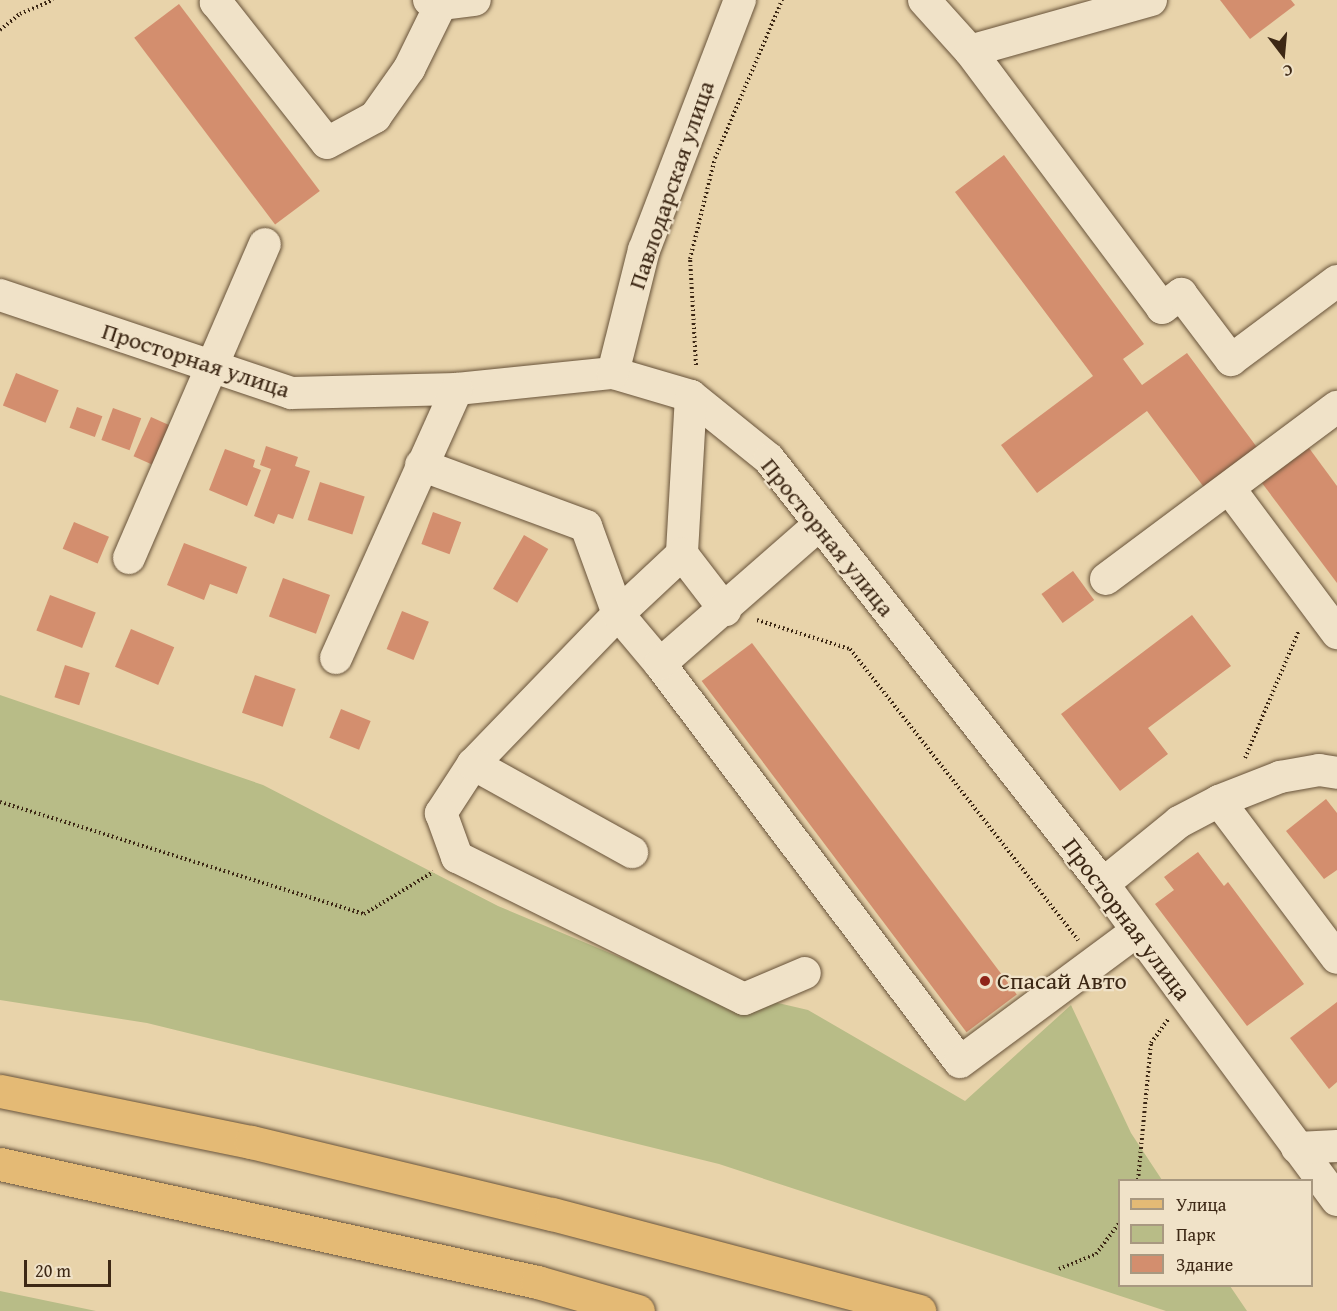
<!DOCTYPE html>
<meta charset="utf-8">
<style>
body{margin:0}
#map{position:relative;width:1337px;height:1311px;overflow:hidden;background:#e8d3aa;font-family:"Gentium Book Plus",serif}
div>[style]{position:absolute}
.green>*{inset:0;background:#b8bc87}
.building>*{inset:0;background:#d38e6e;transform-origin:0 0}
.path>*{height:4px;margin-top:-2px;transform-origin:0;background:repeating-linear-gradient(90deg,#3d2815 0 1.5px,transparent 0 4.5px)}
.roads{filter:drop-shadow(0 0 2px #68533a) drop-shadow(0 0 2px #68533a)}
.minor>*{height:32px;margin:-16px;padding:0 16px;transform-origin:16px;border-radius:16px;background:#f0e2c8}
.major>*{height:33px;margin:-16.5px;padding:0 16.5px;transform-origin:16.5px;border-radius:16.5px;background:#e4ba75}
.dots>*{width:16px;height:16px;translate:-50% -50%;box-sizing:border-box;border:3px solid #f0e2c8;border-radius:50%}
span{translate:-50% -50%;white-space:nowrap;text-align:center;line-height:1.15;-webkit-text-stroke:4.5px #f0e2c8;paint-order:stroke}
.street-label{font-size:24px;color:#3d2815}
.poi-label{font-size:24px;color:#3d2815}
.left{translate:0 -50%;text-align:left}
.legend{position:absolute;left:1118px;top:1179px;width:195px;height:108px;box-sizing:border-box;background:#f0e2c8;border:2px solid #a89880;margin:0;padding:8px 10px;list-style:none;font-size:18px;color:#3d2815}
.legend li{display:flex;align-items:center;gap:12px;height:30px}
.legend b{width:30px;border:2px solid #a89880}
.north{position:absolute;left:1253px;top:24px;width:60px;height:60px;-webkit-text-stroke:4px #f0e2c8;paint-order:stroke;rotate:164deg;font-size:16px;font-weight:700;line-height:24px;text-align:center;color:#3d2815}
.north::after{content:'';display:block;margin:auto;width:21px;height:27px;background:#3d2815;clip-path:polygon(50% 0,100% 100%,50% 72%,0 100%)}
.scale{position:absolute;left:24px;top:1260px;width:87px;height:27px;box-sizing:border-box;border:3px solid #3d2815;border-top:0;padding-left:8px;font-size:18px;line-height:21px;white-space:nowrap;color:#3d2815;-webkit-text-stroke:4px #f0e2c8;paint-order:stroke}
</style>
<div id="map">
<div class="green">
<i style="clip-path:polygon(0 695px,263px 785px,498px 906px,667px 977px,808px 1010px,965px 1101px,1071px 1005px,1131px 1133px,1162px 1180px,1120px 1180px,1120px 1286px,1230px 1286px,1247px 1311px,1166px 1311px,719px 1164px,147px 1023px,0 1000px)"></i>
<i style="clip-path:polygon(0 1291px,96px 1311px,0 1311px)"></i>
</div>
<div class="building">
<i style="clip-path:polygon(1220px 0,1291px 0,1295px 5px,1250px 39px)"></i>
<i style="left:179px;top:4px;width:234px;height:56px;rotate:53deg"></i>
<i style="clip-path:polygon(1004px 155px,1144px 344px,1123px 359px,1142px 385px,1187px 353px,1259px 450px,1206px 490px,1147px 411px,1037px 493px,1001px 445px,1093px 376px,955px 192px)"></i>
<i style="left:16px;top:373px;width:46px;height:35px;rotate:22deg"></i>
<i style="left:77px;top:407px;width:27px;height:22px;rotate:20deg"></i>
<i style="left:113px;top:408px;width:30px;height:34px;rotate:20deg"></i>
<i style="left:151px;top:417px;width:30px;height:43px;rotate:24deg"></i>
<i style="clip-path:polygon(266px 446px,298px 457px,295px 466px,310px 471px,293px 519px,278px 514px,274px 524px,254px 516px,271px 469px,260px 465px)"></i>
<i style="clip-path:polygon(1309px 448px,1337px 486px,1337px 583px,1262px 483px)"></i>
<i style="clip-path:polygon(225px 449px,255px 460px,253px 467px,261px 470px,247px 506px,209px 490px)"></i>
<i style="left:320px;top:482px;width:47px;height:40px;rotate:18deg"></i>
<i style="left:433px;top:512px;width:30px;height:34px;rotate:20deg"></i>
<i style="left:74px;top:522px;width:38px;height:29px;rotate:23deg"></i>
<i style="left:524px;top:535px;width:28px;height:62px;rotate:30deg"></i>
<i style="clip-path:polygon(184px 543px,247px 567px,237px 594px,210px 584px,204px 600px,167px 585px)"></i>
<i style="left:1073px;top:571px;width:36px;height:39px;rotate:54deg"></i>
<i style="left:283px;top:578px;width:50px;height:41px;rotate:20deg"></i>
<i style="left:50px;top:595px;width:49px;height:38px;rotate:21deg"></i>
<i style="left:402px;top:611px;width:29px;height:41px;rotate:22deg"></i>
<i style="clip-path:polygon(1192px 615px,1231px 666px,1148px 728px,1168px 754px,1120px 791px,1061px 714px)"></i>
<i style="left:131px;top:629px;width:47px;height:41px;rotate:23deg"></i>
<i style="left:752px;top:643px;width:440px;height:63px;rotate:53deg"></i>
<i style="left:65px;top:665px;width:26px;height:34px;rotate:18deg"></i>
<i style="left:255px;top:675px;width:43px;height:40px;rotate:19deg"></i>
<i style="left:341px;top:709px;width:32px;height:31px;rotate:22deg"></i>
<i style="clip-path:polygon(1326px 799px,1337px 813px,1337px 870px,1324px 879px,1286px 831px)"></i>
<i style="clip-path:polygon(1198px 852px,1224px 886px,1228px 882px,1304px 984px,1247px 1026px,1155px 904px,1174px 890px,1164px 877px)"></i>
<i style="clip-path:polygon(1337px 1002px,1337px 1082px,1329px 1089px,1290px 1038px)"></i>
</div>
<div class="path">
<i style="left:0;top:30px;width:26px;rotate:-39deg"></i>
<i style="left:20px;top:14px;width:36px;rotate:-23deg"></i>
<i style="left:696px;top:365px;width:106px;rotate:-93.2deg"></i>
<i style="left:690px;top:259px;width:104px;rotate:-76.1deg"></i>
<i style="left:715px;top:158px;width:172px;rotate:-67deg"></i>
<i style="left:757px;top:620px;width:97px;rotate:17.3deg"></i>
<i style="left:850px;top:649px;width:370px;rotate:51.9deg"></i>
<i style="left:1245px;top:758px;width:139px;rotate:-67.1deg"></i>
<i style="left:0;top:802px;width:381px;rotate:17.1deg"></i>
<i style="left:364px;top:914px;width:81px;rotate:-31.3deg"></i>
<i style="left:1138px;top:1180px;width:138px;rotate:-84.6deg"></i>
<i style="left:1151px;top:1043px;width:29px;rotate:-54deg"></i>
<i style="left:1059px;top:1269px;width:40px;rotate:-22deg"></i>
<i style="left:1096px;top:1254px;width:40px;rotate:-53deg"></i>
</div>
<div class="roads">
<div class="minor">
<i style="left:219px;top:0;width:4px;rotate:146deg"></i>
<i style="left:216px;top:2px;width:179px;rotate:51.8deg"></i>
<i style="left:327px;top:143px;width:55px;rotate:-28.4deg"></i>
<i style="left:375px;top:117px;width:59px;rotate:-54.7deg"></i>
<i style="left:409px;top:69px;width:72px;rotate:-63.8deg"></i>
<i style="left:429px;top:0;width:13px;rotate:18deg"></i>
<i style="left:441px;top:4px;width:34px;rotate:-7deg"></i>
<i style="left:924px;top:0;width:69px;rotate:48deg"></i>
<i style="left:970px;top:51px;width:188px;rotate:-15.7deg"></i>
<i style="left:970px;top:51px;width:321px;rotate:53.2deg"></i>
<i style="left:1162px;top:308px;width:24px;rotate:-36deg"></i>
<i style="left:1181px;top:294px;width:83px;rotate:52.9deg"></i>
<i style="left:1231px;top:360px;width:132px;rotate:-36.7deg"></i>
<i style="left:0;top:295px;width:307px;rotate:18.6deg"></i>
<i style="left:291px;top:393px;width:166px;rotate:-1.4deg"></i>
<i style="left:457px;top:389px;width:157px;rotate:-5.9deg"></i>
<i style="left:613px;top:373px;width:81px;rotate:16.4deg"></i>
<i style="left:691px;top:396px;width:100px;rotate:38.9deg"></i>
<i style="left:769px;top:459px;width:541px;rotate:51.84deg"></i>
<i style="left:1103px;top:884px;width:393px;rotate:53.5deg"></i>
<i style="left:613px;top:373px;width:127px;rotate:-75.9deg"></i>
<i style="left:644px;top:250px;width:268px;rotate:-69deg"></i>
<i style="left:691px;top:396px;width:158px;rotate:93.3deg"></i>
<i style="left:682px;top:554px;width:88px;rotate:136.8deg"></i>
<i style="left:618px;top:614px;width:209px;rotate:134deg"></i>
<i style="left:473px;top:764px;width:59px;rotate:123.1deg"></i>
<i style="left:441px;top:813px;width:47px;rotate:70deg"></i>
<i style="left:457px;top:857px;width:320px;rotate:26.3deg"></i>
<i style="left:744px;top:999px;width:66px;rotate:-23.1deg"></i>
<i style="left:421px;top:465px;width:176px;rotate:20.3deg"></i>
<i style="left:586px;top:526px;width:94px;rotate:70deg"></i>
<i style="left:618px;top:614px;width:65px;rotate:50deg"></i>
<i style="left:660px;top:664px;width:498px;rotate:53deg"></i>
<i style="left:960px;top:1062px;width:219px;rotate:-36.5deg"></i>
<i style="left:1229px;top:488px;width:181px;rotate:53.3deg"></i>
<i style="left:682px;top:554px;width:71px;rotate:52.5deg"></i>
<i style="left:129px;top:558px;width:342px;rotate:-66.6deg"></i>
<i style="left:1106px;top:579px;width:288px;rotate:-36.7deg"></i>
<i style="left:336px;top:658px;width:295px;rotate:-65.8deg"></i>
<i style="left:660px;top:664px;width:211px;rotate:-41.2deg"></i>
<i style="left:473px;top:764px;width:182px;rotate:29deg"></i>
<i style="left:1219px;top:801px;width:196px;rotate:53.1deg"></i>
<i style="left:1103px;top:884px;width:98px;rotate:-39.2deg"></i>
<i style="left:1179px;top:822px;width:45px;rotate:-27.7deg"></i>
<i style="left:1219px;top:801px;width:66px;rotate:-21.5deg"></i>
<i style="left:1280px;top:777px;width:40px;rotate:-10deg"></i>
<i style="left:1319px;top:770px;width:18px;rotate:9deg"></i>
<i style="left:1297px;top:1148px;width:40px;rotate:-2.9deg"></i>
</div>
<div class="major">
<i style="left:0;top:1091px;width:256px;rotate:11.5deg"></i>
<i style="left:251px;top:1142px;width:309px;rotate:13.5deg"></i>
<i style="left:552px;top:1214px;width:380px;rotate:14.8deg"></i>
<i style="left:0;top:1164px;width:550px;rotate:12.39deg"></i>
<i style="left:537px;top:1282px;width:105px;rotate:16deg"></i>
</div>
</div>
<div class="dots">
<i style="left:985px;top:981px;background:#8f2418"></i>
</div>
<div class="street-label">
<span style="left:671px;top:185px;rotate:-71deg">Павлодарская улица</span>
<span style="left:196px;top:360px;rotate:18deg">Просторная улица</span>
<span style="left:828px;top:537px;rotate:51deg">Просторная улица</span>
<span style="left:1127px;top:919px;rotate:53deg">Просторная улица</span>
</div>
<div class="poi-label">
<span class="left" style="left:997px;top:981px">Спасай Авто</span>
</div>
<ul class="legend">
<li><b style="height:8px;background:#e4ba75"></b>Улица</li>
<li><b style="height:16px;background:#b8bc87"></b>Парк</li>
<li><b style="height:16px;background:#d38e6e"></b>Здание</li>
</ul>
<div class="north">С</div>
<div class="scale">20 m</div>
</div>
